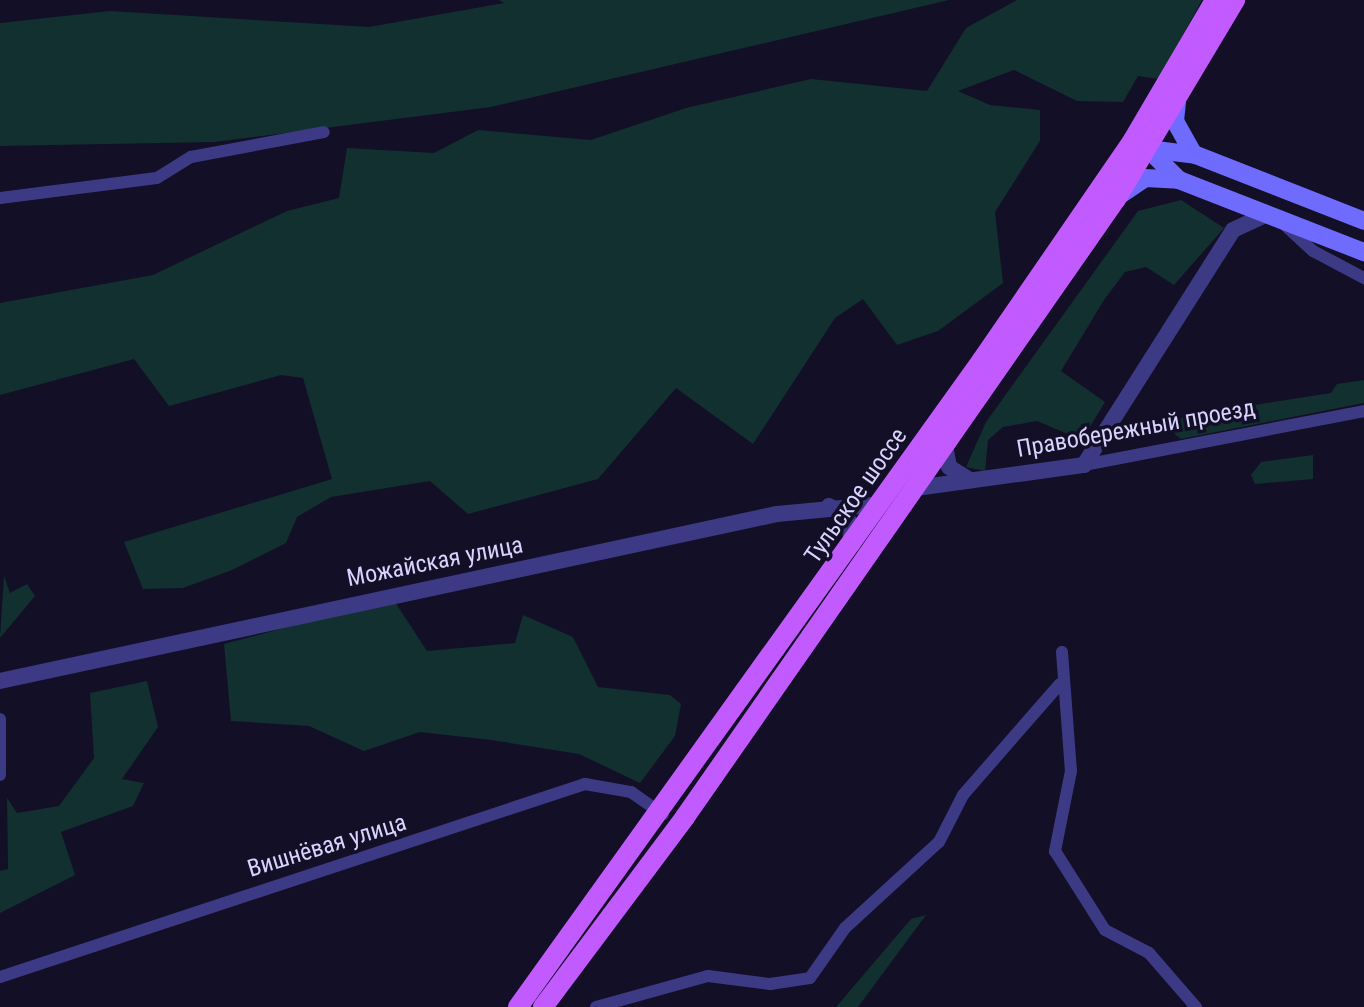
<!DOCTYPE html>
<meta charset="utf-8">
<style>
body{margin:0}
#map{position:relative;width:1364px;height:1007px;overflow:hidden;background:#130f26;font-family:"Roboto Condensed",sans-serif}
div>[style]{position:absolute}
.green>*{inset:0;background:#12302f}
.minor>*{height:12px;margin:-6px;padding:0 6px;transform-origin:6px;border-radius:6px;background:#3d3a85}
.tertiary>*{height:16px;margin:-8px;padding:0 8px;transform-origin:8px;border-radius:8px;background:#3d3a85}
.secondary>*{height:18px;margin:-9px;padding:0 9px;transform-origin:9px;border-radius:9px;background:#6f6bff}
.primary>*{height:20px;margin:-10px;padding:0 10px;transform-origin:10px;border-radius:10px;background:#c25bff}
span{translate:-50% -50%;white-space:nowrap;text-align:center;line-height:1.15;-webkit-text-stroke:7px #130f26;paint-order:stroke}
.street-label{font-size:24px;color:#d9d4ff}
</style>
<div id="map">
<div class="green">
<i style="clip-path:polygon(499px 0,949px 0,491px 107px,214px 142px,0 146px,0 23px,110px 11px,369px 27px,504px 3px)"></i>
<i style="clip-path:polygon(1017px 0,1202px 0,1159px 79px,1138px 76px,1123px 102px,1077px 101px,1014px 70px,958px 91px,990px 105px,1040px 110px,1040px 141px,995px 212px,1003px 283px,938px 331px,897px 345px,863px 299px,835px 318px,753px 444px,676px 388px,598px 479px,468px 514px,430px 481px,331px 497px,297px 517px,286px 543px,232px 570px,183px 588px,143px 589px,124px 542px,332px 479px,303px 378px,281px 375px,169px 406px,134px 359px,0 395px,0 303px,153px 275px,287px 211px,339px 198px,347px 148px,434px 153px,478px 130px,591px 140px,686px 108px,811px 79px,927px 91px,966px 28px)"></i>
<i style="clip-path:polygon(1181px 200px,1224px 228px,1174px 285px,1146px 267px,1125px 272px,1104px 300px,1061px 371px,1105px 402px,1082px 440px,1037px 421px,1003px 427px,988px 440px,985px 471px,966px 467px,986px 422px,1138px 211px)"></i>
<i style="clip-path:polygon(1364px 380px,1364px 403px,1181px 439px,1170px 430px,1184px 416px,1331px 393px,1337px 384px)"></i>
<i style="clip-path:polygon(1313px 455px,1313px 479px,1255px 484px,1251px 475px,1261px 462px)"></i>
<i style="clip-path:polygon(4px 576px,10px 593px,27px 584px,35px 596px,0 638px)"></i>
<i style="clip-path:polygon(393px 599px,427px 651px,515px 643px,523px 615px,573px 637px,598px 687px,670px 695px,681px 704px,675px 736px,640px 783px,579px 754px,491px 740px,420px 732px,364px 751px,309px 726px,231px 721px,224px 644px)"></i>
<i style="clip-path:polygon(147px 681px,158px 727px,122px 779px,144px 783px,133px 806px,61px 832px,75px 875px,0 913px,0 871px,8px 869px,7px 798px,17px 813px,59px 806px,94px 758px,90px 693px)"></i>
<i style="clip-path:polygon(926px 915px,858px 1007px,836px 1007px,911px 919px)"></i>
</div>
<div class="minor">
<i style="left:0;top:198px;width:158px;rotate:-7.3deg"></i>
<i style="left:157px;top:178px;width:40px;rotate:-32deg"></i>
<i style="left:191px;top:157px;width:135px;rotate:-10.6deg"></i>
<i style="left:1286px;top:226px;width:37px;rotate:43deg"></i>
<i style="left:1313px;top:251px;width:58px;rotate:27.9deg"></i>
<i style="left:1084px;top:465px;width:285px;rotate:-10.9deg"></i>
<i style="left:1062px;top:652px;width:119px;rotate:85.7deg"></i>
<i style="left:1071px;top:771px;width:82px;rotate:101.3deg"></i>
<i style="left:1055px;top:851px;width:93px;rotate:57.7deg"></i>
<i style="left:1105px;top:930px;width:50px;rotate:27.6deg"></i>
<i style="left:1149px;top:953px;width:72px;rotate:49deg"></i>
<i style="left:0;top:719px;width:56px;rotate:90deg"></i>
<i style="left:0;top:977px;width:616px;rotate:-18.26deg"></i>
<i style="left:585px;top:784px;width:47px;rotate:9.9deg"></i>
<i style="left:631px;top:792px;width:39px;rotate:35deg"></i>
<i style="left:596px;top:1007px;width:116px;rotate:-15.5deg"></i>
<i style="left:708px;top:976px;width:63px;rotate:7.4deg"></i>
<i style="left:770px;top:984px;width:40px;rotate:-8.5deg"></i>
<i style="left:810px;top:978px;width:61px;rotate:-55deg"></i>
<i style="left:845px;top:928px;width:127px;rotate:-42.5deg"></i>
<i style="left:939px;top:842px;width:53px;rotate:-62.9deg"></i>
<i style="left:963px;top:795px;width:147px;rotate:-48.9deg"></i>
</div>
<div class="tertiary">
<i style="left:945px;top:446px;width:21px;rotate:79deg"></i>
<i style="left:949px;top:467px;width:25px;rotate:32deg"></i>
<i style="left:916px;top:488px;width:170px;rotate:-7.8deg"></i>
<i style="left:1084px;top:465px;width:278px;rotate:-57.6deg"></i>
<i style="left:1233px;top:230px;width:38px;rotate:-25deg"></i>
<i style="left:829px;top:506px;width:24px;rotate:36deg"></i>
<i style="left:848px;top:520px;width:25px;rotate:79deg"></i>
<i style="left:0;top:681px;width:795px;rotate:-12.13deg"></i>
<i style="left:777px;top:514px;width:105px;rotate:-5.4deg"></i>
</div>
<div class="secondary">
<i style="left:1177px;top:102px;width:19px;rotate:96deg"></i>
<i style="left:1175px;top:121px;width:38px;rotate:61deg"></i>
<i style="left:1148px;top:149px;width:44px;rotate:45deg"></i>
<i style="left:1179px;top:180px;width:199px;rotate:21.3deg"></i>
<i style="left:1148px;top:149px;width:48px;rotate:7.1deg"></i>
<i style="left:1196px;top:155px;width:180px;rotate:21.4deg"></i>
<i style="left:1120px;top:195px;width:30px;rotate:-34deg"></i>
<i style="left:1145px;top:178px;width:34px;rotate:3deg"></i>
</div>
<div class="primary">
<i style="left:518px;top:1007px;width:796px;rotate:-54.35deg"></i>
<i style="left:982px;top:360px;width:267px;rotate:-55.5deg"></i>
<i style="left:1133px;top:140px;width:162px;rotate:-59.6deg"></i>
<i style="left:543px;top:1007px;width:237px;rotate:-53.2deg"></i>
<i style="left:685px;top:817px;width:753px;rotate:-55.11deg"></i>
<i style="left:1116px;top:199px;width:232px;rotate:-59.1deg"></i>
</div>
<div class="street-label">
<span style="left:1136px;top:429px;rotate:-10deg">Правобережный проезд</span>
<span style="left:856px;top:496px;rotate:-55deg">Тульское шоссе</span>
<span style="left:435px;top:562px;rotate:-11deg">Можайская улица</span>
<span style="left:327px;top:846px;rotate:-17deg">Вишнёвая улица</span>
</div>
</div>
